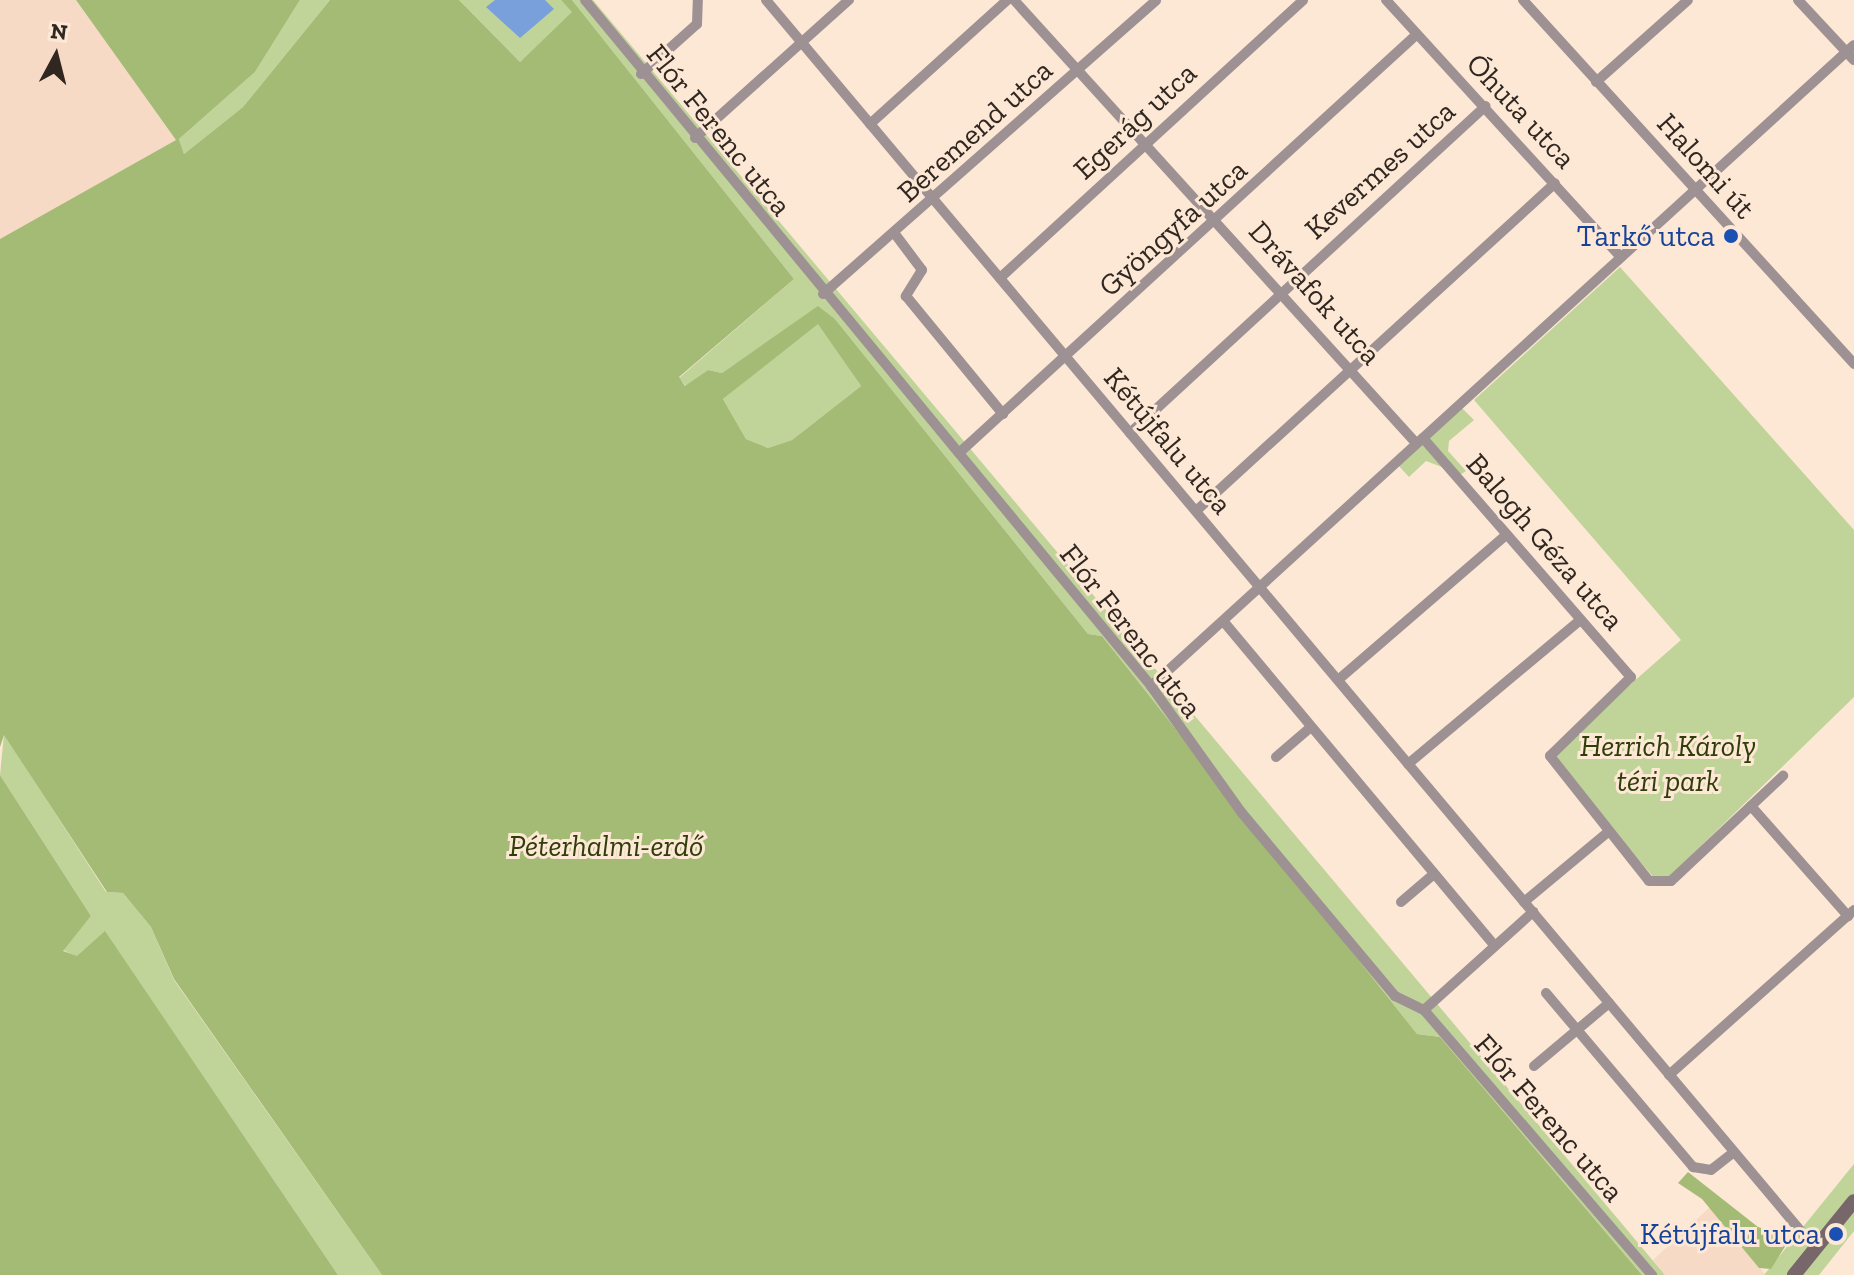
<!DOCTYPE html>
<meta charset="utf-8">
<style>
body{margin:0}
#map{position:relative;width:1854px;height:1275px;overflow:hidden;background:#fde7d5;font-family:"Zilla Slab",serif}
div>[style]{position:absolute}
.built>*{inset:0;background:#f7dac5}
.green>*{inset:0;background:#c0d499}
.forest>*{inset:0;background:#a4bb76}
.water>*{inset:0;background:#7aa0db}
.street>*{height:10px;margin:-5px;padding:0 5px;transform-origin:5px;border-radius:5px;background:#9d9193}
.secondary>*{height:14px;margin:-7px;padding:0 7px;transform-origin:7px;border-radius:7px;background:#77666a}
.dots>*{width:22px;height:22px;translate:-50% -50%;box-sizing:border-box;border:4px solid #fde7d5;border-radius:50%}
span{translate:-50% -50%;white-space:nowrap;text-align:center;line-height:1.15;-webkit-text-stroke:6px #fde7d5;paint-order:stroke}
.street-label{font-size:30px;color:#2f2720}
.transit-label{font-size:30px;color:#164399}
.right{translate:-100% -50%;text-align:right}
.park-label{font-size:30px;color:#2f3d09;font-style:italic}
.north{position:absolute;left:16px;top:16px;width:80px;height:80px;-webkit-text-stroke:6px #fde7d5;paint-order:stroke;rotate:7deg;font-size:22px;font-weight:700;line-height:32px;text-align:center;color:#2f2720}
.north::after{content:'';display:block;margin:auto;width:28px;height:36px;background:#2f2720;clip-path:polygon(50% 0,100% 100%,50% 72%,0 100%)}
</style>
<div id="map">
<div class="built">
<i style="clip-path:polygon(0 0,76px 0,176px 140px,0 239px)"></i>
<i style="clip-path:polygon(1710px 1207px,1765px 1274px,1764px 1275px,1665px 1275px,1653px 1260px)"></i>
</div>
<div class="green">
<i style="clip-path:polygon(300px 0,330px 0,243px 107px,184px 154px,179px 139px,255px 72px)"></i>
<i style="clip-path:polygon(459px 0,561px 0,573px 12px,520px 62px)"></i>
<i style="clip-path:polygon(572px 0,593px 0,1665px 1275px,1642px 1275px,1440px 1037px,1417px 1034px,1102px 636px,1088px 634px,835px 319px,818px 307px,722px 373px,708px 370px,686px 386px,679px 378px,794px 279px)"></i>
<i style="clip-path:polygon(1620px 267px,1854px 530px,1854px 697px,1670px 876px,1654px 878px,1555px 762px,1558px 748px,1681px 640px,1474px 400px)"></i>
<i style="clip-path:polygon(818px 323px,861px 386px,792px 440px,768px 448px,746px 439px,723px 399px)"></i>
<i style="clip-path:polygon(1460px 406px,1474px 420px,1449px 441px,1448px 451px,1466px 471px,1460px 475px,1426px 438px)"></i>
<i style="clip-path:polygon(1422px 442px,1447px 469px,1426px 461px,1409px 477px,1397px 464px)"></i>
<i style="clip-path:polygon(4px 734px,106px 892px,123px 893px,151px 927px,174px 980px,382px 1275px,338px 1275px,105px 932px,77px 957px,63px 950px,91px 916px,0 775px)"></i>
<i style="clip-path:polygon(1854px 1164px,1854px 1231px,1819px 1275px,1764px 1275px)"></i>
</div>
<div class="forest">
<i style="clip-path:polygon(evenodd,76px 0,300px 0,255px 72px,179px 139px,184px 154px,243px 107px,330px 0,459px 0,520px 62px,572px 12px,561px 0,572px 0,794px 279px,679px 377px,685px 386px,708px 370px,722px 373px,818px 306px,835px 319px,1088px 634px,1102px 636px,1417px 1034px,1440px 1037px,1642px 1275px,382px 1275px,174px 979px,151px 927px,123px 893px,107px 892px,4px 735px,0 747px,0 239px,176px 140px,76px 0,818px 324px,861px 386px,792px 440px,768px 448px,746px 439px,723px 399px,818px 324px)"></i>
<i style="clip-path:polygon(0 775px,91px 916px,63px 951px,77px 956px,105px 931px,338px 1275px,0 1275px)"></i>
<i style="clip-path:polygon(1688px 1172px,1758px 1227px,1791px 1237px,1771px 1269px,1759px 1268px,1702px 1199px,1678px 1183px)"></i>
</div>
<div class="water">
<i style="clip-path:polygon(495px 0,545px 0,554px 9px,520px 38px,486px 7px)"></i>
</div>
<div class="street">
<i style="left:585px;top:0;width:889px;rotate:50.47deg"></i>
<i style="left:1151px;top:686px;width:156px;rotate:54.4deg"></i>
<i style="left:1242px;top:813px;width:239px;rotate:50.1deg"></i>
<i style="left:1395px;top:996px;width:32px;rotate:26deg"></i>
<i style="left:1424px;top:1010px;width:350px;rotate:49.3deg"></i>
<i style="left:766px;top:0;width:1630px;rotate:49.95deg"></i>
<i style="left:1014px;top:0;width:598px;rotate:47.78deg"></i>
<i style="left:1386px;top:0;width:347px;rotate:47.6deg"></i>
<i style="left:1523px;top:0;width:492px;rotate:47.7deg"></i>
<i style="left:1798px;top:0;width:82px;rotate:47deg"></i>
<i style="left:641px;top:74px;width:75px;rotate:-41.8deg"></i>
<i style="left:697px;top:24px;width:24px;rotate:-88deg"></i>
<i style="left:1596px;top:82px;width:123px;rotate:-41.7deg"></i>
<i style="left:870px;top:124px;width:185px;rotate:-42.1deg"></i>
<i style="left:695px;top:138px;width:207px;rotate:-41.9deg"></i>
<i style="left:895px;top:234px;width:45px;rotate:53.1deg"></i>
<i style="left:922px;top:270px;width:31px;rotate:122deg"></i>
<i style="left:906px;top:296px;width:153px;rotate:50.6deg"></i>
<i style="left:1000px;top:278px;width:411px;rotate:-42.5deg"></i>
<i style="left:823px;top:294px;width:444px;rotate:-41.4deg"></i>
<i style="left:1130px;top:433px;width:483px;rotate:-42.6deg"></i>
<i style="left:1423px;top:438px;width:317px;rotate:49deg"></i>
<i style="left:1631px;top:677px;width:113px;rotate:135.7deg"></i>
<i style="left:1550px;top:756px;width:159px;rotate:51.6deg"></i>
<i style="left:1649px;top:881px;width:22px"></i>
<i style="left:1671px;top:881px;width:154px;rotate:-43.2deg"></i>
<i style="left:959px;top:453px;width:619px;rotate:-42.45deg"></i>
<i style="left:1196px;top:511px;width:486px;rotate:-42.4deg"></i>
<i style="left:1224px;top:622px;width:421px;rotate:50.1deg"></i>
<i style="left:1338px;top:680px;width:222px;rotate:-40.8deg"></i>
<i style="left:1151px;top:686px;width:951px;rotate:-42.36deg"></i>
<i style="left:1276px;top:757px;width:46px;rotate:-40.6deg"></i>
<i style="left:1408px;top:764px;width:224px;rotate:-39.9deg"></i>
<i style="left:1751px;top:806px;width:147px;rotate:48.6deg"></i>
<i style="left:1401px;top:902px;width:43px;rotate:-40.3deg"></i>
<i style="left:1524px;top:902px;width:109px;rotate:-39.8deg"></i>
<i style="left:1546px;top:993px;width:228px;rotate:49.8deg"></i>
<i style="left:1693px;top:1167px;width:18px;rotate:9deg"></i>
<i style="left:1711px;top:1170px;width:29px;rotate:-38deg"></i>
<i style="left:1424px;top:1010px;width:147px;rotate:-42deg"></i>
<i style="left:1534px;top:1066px;width:98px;rotate:-40deg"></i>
<i style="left:1669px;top:1075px;width:248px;rotate:-41.7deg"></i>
</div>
<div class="secondary">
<i style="left:1794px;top:1275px;width:95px;rotate:-51deg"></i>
</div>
<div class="dots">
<i style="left:1731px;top:236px;background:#1a4fb4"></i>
<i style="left:1836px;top:1234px;background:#1a4fb4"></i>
</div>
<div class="street-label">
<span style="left:1521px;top:111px;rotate:47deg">Óhuta utca</span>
<span style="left:1135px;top:121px;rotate:-43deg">Egerág utca</span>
<span style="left:719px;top:130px;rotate:51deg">Flór Ferenc utca</span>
<span style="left:975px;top:131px;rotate:-42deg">Beremend utca</span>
<span style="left:1706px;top:166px;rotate:48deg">Halomi út</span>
<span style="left:1380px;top:170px;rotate:-42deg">Kevermes utca</span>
<span style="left:1173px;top:228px;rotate:-42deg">Gyöngyfa utca</span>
<span style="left:1315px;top:293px;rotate:48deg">Drávafok utca</span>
<span style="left:1168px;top:441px;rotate:50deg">Kétújfalu utca</span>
<span style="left:1545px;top:542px;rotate:49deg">Balogh Géza utca</span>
<span style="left:1131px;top:631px;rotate:52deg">Flór Ferenc utca</span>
<span style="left:1549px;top:1118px;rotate:49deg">Flór Ferenc utca</span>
</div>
<div class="transit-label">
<span class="right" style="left:1715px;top:236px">Tarkő utca</span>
<span class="right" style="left:1820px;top:1234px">Kétújfalu utca</span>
</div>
<div class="park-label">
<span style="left:1668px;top:763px">Herrich Károly<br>téri park</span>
<span style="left:606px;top:846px">Péterhalmi-erdő</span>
</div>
<div class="north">N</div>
</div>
